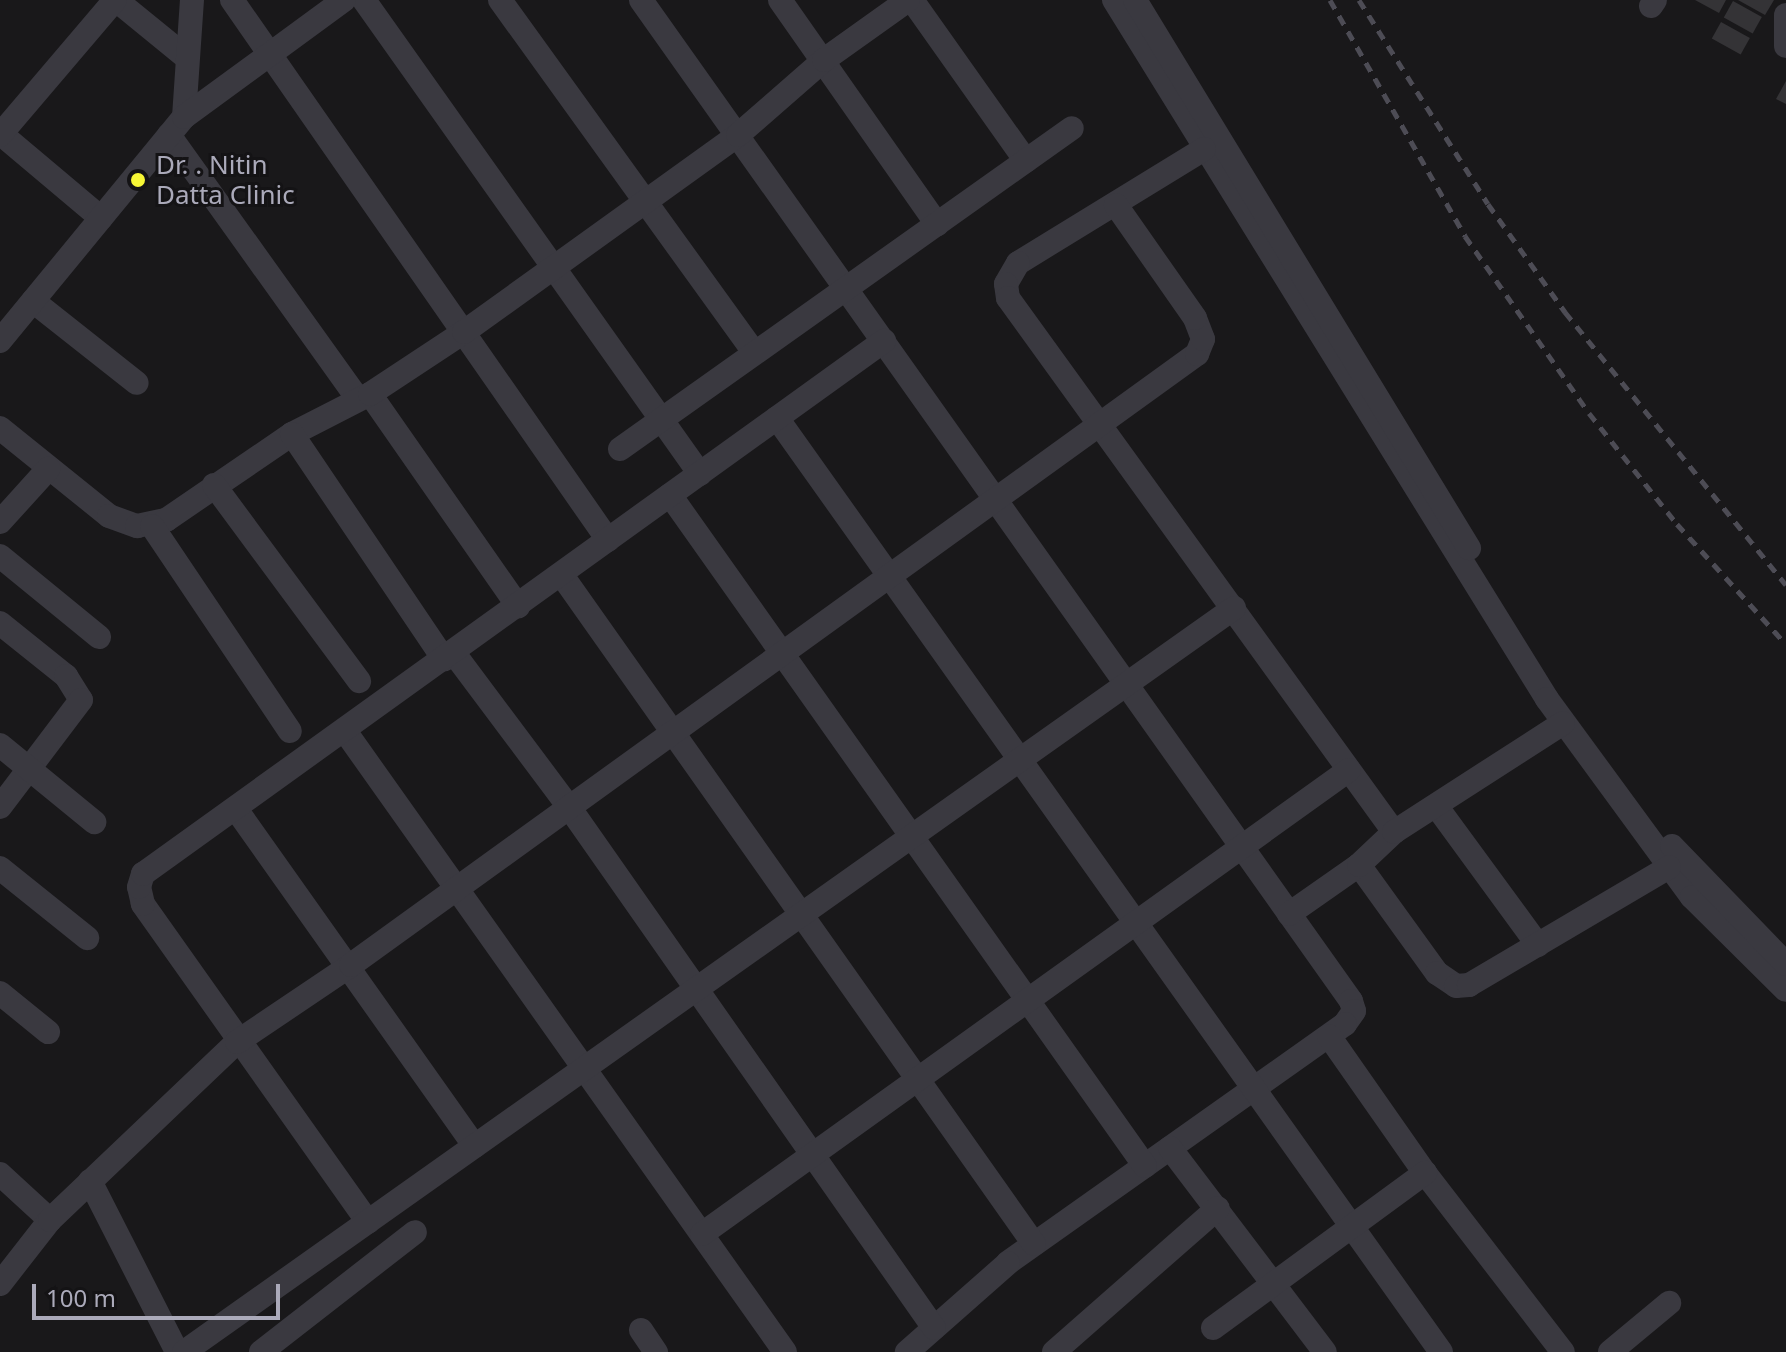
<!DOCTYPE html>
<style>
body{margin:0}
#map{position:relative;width:1786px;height:1352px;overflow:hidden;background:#19181a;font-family:"Noto Sans",sans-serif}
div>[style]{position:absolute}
.building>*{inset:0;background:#343336;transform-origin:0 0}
.minor>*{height:24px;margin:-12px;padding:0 12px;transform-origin:12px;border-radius:12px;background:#3a3940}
.rail>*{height:5px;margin-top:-2.5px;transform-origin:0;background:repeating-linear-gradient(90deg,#4d4c55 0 10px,transparent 0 18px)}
.dots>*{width:22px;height:22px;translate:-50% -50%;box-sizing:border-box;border:4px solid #141315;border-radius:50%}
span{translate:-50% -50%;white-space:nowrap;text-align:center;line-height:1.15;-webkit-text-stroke:6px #141315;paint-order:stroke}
.poi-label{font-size:26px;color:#abaaba}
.left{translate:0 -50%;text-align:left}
.scale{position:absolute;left:32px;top:1284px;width:248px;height:36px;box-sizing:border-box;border:4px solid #abaaba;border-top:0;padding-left:10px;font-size:24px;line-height:28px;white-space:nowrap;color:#abaaba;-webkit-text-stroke:6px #141315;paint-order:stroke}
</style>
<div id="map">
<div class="building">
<i style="clip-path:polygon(1695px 0,1726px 0,1719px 13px)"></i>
<i style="clip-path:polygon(1738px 0,1774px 0,1765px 15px)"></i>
<i style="left:1733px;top:1px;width:33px;height:19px;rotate:29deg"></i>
<i style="left:1721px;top:22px;width:33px;height:19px;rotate:29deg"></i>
<i style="clip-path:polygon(1786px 81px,1786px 104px,1776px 99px)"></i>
</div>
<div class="minor">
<i style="left:116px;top:0;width:92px;rotate:39.2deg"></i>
<i style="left:232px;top:0;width:658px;rotate:55.15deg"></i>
<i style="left:364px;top:0;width:581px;rotate:54.67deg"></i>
<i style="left:500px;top:0;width:435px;rotate:54.2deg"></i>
<i style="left:641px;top:0;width:1227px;rotate:54.65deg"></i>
<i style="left:1351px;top:1001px;width:10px;rotate:73deg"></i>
<i style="left:1354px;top:1011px;width:16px;rotate:125deg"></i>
<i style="left:1345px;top:1024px;width:413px;rotate:144.7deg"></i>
<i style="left:1008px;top:1263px;width:135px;rotate:138.6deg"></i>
<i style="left:780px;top:0;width:274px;rotate:55deg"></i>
<i style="left:912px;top:0;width:197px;rotate:54.7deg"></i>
<i style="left:1114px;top:0;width:822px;rotate:58.22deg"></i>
<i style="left:1547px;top:699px;width:245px;rotate:53.8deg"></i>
<i style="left:1692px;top:897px;width:132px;rotate:44.7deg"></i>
<i style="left:1135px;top:0;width:642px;rotate:58.64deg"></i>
<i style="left:1651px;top:6px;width:7px;rotate:-56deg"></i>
<i style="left:1786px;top:15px;width:31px;rotate:90deg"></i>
<i style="left:184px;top:117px;width:117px;rotate:-86.1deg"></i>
<i style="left:0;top:133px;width:132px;rotate:40.1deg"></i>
<i style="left:0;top:135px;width:177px;rotate:-49.6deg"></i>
<i style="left:169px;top:135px;width:325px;rotate:54.4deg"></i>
<i style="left:1204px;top:149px;width:218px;rotate:148.5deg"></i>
<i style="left:1018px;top:263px;width:24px;rotate:120deg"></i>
<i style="left:1006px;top:284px;width:14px;rotate:82deg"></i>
<i style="left:1008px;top:298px;width:659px;rotate:54.14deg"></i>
<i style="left:33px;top:301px;width:132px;rotate:38.3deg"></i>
<i style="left:0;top:341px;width:290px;rotate:-50.6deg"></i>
<i style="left:184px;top:117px;width:198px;rotate:-36.2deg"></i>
<i style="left:370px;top:394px;width:259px;rotate:55.1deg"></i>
<i style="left:777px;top:418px;width:1146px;rotate:54.59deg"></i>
<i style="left:0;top:428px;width:140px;rotate:38.9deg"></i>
<i style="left:109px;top:516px;width:30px;rotate:20deg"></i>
<i style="left:137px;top:526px;width:30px;rotate:-12deg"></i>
<i style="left:166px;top:520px;width:153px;rotate:-34.3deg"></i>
<i style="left:292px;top:434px;width:88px;rotate:-27.1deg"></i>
<i style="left:370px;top:394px;width:113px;rotate:-33.4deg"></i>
<i style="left:464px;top:332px;width:337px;rotate:-35.7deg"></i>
<i style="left:738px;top:135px;width:114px;rotate:-41.1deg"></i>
<i style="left:824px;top:60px;width:103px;rotate:-35.5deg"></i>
<i style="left:292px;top:434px;width:272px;rotate:56deg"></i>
<i style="left:620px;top:449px;width:554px;rotate:-35.38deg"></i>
<i style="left:214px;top:485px;width:244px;rotate:53.5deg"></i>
<i style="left:670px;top:495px;width:822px;rotate:54.71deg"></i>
<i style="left:0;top:522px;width:72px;rotate:-47.8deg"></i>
<i style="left:152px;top:526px;width:247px;rotate:56.1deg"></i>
<i style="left:0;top:556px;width:128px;rotate:39.3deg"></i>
<i style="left:561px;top:574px;width:820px;rotate:54.78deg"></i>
<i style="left:0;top:623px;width:85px;rotate:38.8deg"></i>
<i style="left:66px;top:676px;width:28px;rotate:58deg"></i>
<i style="left:81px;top:700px;width:134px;rotate:127.1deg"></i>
<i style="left:453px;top:652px;width:194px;rotate:53.2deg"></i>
<i style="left:569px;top:807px;width:636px;rotate:54.99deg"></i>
<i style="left:345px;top:731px;width:761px;rotate:54.68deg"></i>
<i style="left:0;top:745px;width:122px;rotate:39.3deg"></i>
<i style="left:1437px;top:807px;width:171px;rotate:53.8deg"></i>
<i style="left:236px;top:809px;width:413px;rotate:54.7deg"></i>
<i style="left:1672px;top:846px;width:164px;rotate:46deg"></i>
<i style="left:1359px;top:865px;width:133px;rotate:54.2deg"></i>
<i style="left:1437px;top:973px;width:23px;rotate:34deg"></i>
<i style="left:1456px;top:986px;width:13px;rotate:-4deg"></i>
<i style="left:1469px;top:985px;width:232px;rotate:-30.5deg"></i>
<i style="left:0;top:868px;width:112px;rotate:38.8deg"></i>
<i style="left:1289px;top:914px;width:85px;rotate:-35deg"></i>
<i style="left:1359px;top:865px;width:48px;rotate:-43.3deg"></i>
<i style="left:1394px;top:832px;width:201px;rotate:-32.8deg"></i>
<i style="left:0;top:993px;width:62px;rotate:39.1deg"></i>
<i style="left:1329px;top:1036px;width:167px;rotate:55deg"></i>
<i style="left:1425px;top:1173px;width:226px;rotate:52.4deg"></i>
<i style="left:1170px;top:1148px;width:256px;rotate:52.8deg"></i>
<i style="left:0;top:1174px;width:68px;rotate:42.6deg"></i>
<i style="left:90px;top:1181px;width:192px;rotate:63deg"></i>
<i style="left:368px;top:1222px;width:390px;rotate:-125.3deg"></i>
<i style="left:143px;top:904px;width:17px;rotate:-103deg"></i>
<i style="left:139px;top:887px;width:14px;rotate:-73deg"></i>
<i style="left:143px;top:874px;width:913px;rotate:-35.73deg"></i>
<i style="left:702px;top:1234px;width:796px;rotate:-35.65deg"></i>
<i style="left:0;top:1284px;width:81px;rotate:-52deg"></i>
<i style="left:50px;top:1220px;width:258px;rotate:-43.6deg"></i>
<i style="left:237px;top:1042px;width:138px;rotate:-34deg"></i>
<i style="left:351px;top:965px;width:1044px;rotate:-35.84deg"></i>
<i style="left:1197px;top:354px;width:16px;rotate:-68deg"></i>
<i style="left:1203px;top:339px;width:22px;rotate:-111deg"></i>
<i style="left:1195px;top:318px;width:138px;rotate:-125deg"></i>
<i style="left:1213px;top:1328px;width:263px;rotate:-36.2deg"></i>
<i style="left:641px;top:1330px;width:27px;rotate:56deg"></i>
<i style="left:184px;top:1352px;width:1287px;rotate:-35.32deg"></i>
<i style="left:261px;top:1352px;width:195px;rotate:-37.9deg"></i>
<i style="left:1054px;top:1352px;width:218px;rotate:-41.3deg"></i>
<i style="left:1610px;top:1352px;width:77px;rotate:-39.7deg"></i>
</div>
<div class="rail">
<i style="left:1330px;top:0;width:272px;rotate:60.2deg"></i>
<i style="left:1465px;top:236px;width:216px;rotate:55deg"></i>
<i style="left:1589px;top:413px;width:142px;rotate:51.6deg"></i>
<i style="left:1677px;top:524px;width:162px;rotate:47.8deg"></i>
<i style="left:1359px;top:0;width:241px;rotate:57.7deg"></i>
<i style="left:1488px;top:204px;width:133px;rotate:54.5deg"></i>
<i style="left:1565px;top:312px;width:351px;rotate:51deg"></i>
</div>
<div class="dots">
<i style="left:138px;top:180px;background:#f6f635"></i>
</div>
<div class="poi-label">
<span class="left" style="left:156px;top:180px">Dr. . Nitin<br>Datta Clinic</span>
</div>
<div class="scale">100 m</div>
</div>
